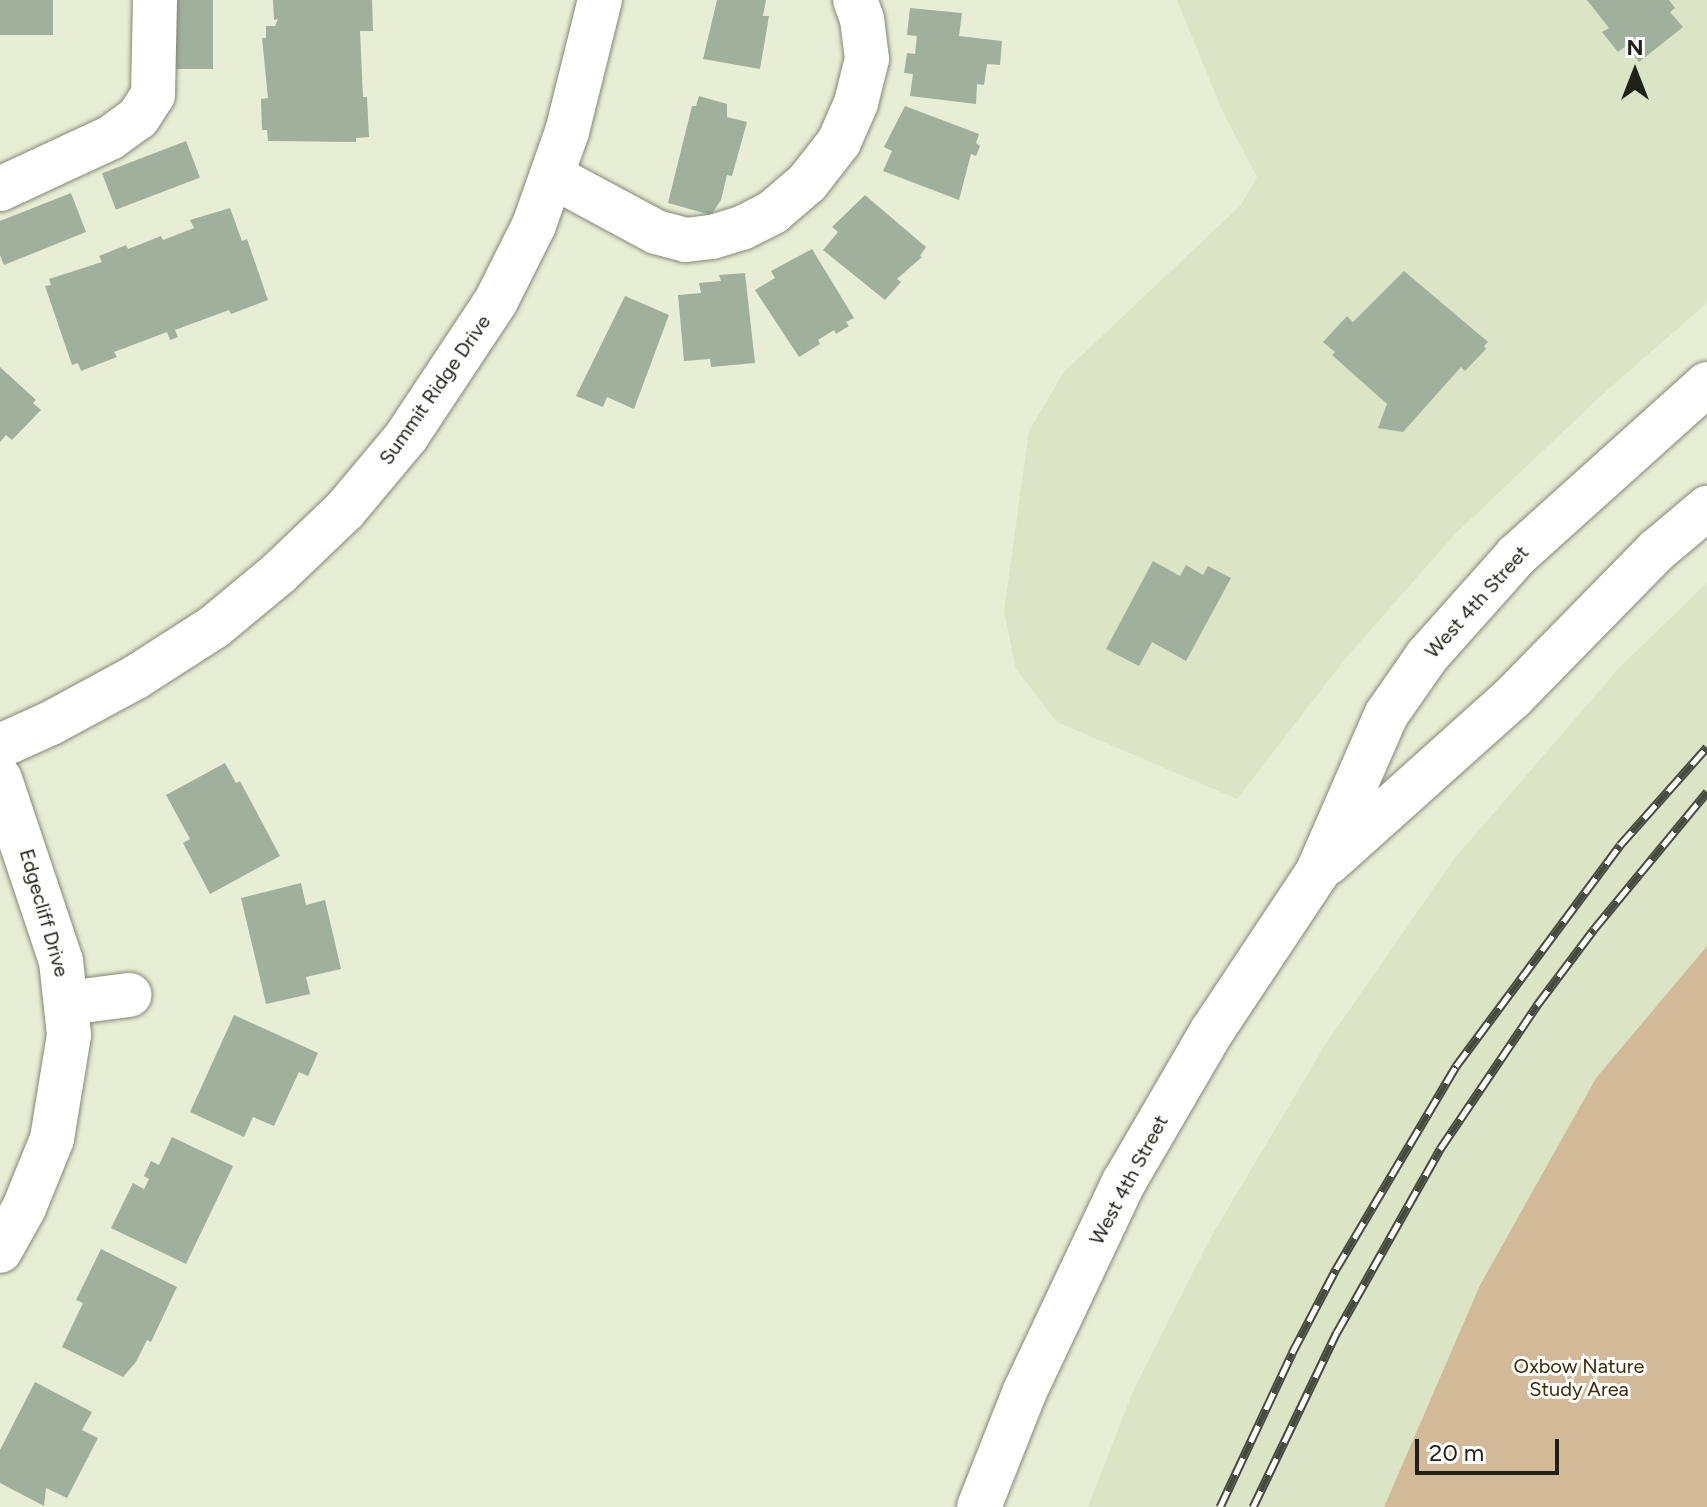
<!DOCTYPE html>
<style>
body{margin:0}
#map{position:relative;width:1707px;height:1507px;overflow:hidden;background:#e7eed5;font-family:Figtree,sans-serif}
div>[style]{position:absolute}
.built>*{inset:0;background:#dbe4c4}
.green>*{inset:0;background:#d2ba99}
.building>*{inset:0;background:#a0b09d;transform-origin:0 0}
.roads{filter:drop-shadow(0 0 2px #838973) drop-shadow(0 0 2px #838973)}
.minor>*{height:44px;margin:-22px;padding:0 22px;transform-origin:22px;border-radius:22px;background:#fff}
.major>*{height:44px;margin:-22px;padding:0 22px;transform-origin:22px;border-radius:22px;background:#fff}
.rail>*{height:9px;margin-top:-4.5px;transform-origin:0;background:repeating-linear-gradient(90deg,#fff 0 18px,#474a3e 0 36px);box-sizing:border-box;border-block:2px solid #474a3e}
span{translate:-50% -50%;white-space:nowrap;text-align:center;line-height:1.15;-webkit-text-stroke:6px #fff;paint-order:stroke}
.street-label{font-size:20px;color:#202219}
.park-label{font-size:20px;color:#3f2a07}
.north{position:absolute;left:1595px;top:32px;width:80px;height:80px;-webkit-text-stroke:6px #fff;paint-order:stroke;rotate:0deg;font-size:22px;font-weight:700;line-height:32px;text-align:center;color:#202219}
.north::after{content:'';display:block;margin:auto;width:28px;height:36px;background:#202219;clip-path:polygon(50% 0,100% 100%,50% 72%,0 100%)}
.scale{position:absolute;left:1415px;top:1439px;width:144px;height:36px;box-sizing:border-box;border:4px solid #202219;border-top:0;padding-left:10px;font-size:24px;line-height:28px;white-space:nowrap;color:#202219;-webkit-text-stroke:6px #fff;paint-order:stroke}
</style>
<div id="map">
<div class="built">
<i style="clip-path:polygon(1177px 0,1707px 0,1707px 303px,1606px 391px,1455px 534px,1345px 659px,1237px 799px,1057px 722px,1016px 669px,1004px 611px,1029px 431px,1064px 372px,1241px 205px,1257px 177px,1222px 110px)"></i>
<i style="clip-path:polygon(1707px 583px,1707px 946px,1596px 1078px,1480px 1285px,1384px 1507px,1088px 1507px,1133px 1391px,1211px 1237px,1325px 1045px,1454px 859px,1620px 667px)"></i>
</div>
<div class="green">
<i style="clip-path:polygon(1707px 946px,1707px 1507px,1384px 1507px,1480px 1285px,1596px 1078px)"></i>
</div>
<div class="building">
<i style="left:0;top:0;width:53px;height:35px"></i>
<i style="left:175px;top:0;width:38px;height:69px"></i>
<i style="clip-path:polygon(273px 0,372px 0,373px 31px,360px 31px,363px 97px,367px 97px,369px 137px,356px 138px,356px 142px,268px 141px,267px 130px,262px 130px,261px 99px,268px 98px,262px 38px,266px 38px,266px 26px,275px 26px,278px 19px,274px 20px)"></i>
<i style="clip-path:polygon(717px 0,766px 0,763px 16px,769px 16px,760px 69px,703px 59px)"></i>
<i style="clip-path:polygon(1587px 0,1669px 0,1675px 8px,1670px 12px,1683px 27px,1639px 62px,1626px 46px,1618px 52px,1602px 32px,1609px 28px)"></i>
<i style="clip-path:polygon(910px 8px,962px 13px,959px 36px,1002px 41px,1000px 65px,987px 64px,984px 85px,977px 84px,976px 104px,910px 96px,913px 74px,904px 73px,907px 53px,915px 54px,917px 36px,907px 35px)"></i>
<i style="clip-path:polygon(699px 96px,727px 104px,727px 117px,747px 122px,732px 176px,727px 175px,721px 200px,711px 215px,668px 203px,692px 106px,696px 106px)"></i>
<i style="clip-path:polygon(905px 106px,979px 134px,976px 143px,980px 146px,976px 156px,971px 154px,959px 200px,883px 171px,892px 151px,884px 147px)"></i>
<i style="left:186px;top:141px;width:39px;height:90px;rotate:69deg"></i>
<i style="clip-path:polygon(71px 193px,86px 232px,4px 265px,0 255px,0 221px)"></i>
<i style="clip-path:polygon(865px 195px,926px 247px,920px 256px,922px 257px,897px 279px,901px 282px,885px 300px,823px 250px,838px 232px,832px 227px)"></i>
<i style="clip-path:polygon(230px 208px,242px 241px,247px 239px,268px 300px,231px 314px,229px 310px,175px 330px,178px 337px,170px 340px,167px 332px,114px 352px,117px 357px,81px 371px,78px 363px,72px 365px,45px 286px,51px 285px,49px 279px,102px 262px,99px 256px,126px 245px,128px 249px,161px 236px,163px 240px,194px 228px,190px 220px)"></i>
<i style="clip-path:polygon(812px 249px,854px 318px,846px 322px,849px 326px,836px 334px,834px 330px,818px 340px,820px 344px,799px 357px,755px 290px,775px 278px,771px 271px)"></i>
<i style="clip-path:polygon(1404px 271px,1488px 342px,1484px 346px,1486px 349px,1465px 371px,1461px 367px,1403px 432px,1378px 428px,1387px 404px,1332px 355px,1335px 352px,1323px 342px,1347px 316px,1353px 322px)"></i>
<i style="clip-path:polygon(745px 273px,755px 363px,711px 367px,710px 359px,684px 361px,678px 295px,701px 293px,699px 283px,721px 281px,719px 275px)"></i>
<i style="clip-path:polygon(625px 296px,669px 315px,634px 409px,607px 397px,603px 407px,576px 396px)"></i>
<i style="clip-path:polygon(0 367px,36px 400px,33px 403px,41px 410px,12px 440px,6px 435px,0 442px)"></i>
<i style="clip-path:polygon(1153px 561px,1180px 576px,1186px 565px,1203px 575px,1208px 566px,1231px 578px,1186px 661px,1152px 642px,1139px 666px,1106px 649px)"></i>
<i style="clip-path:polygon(225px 763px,236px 783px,240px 781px,280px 856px,210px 894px,183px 843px,190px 839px,166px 795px)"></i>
<i style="clip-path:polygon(301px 883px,306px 905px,325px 900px,341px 969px,306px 977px,310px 994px,266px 1004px,241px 898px)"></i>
<i style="clip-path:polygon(234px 1015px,318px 1053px,308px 1076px,299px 1072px,274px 1126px,253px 1117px,244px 1137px,190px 1112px)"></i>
<i style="clip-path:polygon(172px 1137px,233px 1166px,186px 1264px,111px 1228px,133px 1183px,144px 1189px,149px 1179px,144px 1176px,151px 1161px,159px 1165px)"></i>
<i style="clip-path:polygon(101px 1249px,177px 1287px,151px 1342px,147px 1340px,136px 1362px,123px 1377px,62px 1347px,83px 1303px,76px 1300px)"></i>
<i style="clip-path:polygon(35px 1382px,92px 1412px,82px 1430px,98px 1438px,67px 1498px,46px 1488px,44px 1506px,0 1483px,0 1450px)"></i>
</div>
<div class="roads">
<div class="minor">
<i style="left:552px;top:176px;width:118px;rotate:28.3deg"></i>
<i style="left:656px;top:232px;width:31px;rotate:15deg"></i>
<i style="left:686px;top:240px;width:26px;rotate:-7deg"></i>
<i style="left:712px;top:237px;width:31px;rotate:-17deg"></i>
<i style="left:742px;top:228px;width:35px;rotate:-27deg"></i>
<i style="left:773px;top:212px;width:45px;rotate:-40.5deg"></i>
<i style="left:807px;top:183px;width:52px;rotate:-52deg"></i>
<i style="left:839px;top:142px;width:43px;rotate:-66.4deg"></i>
<i style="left:856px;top:103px;width:45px;rotate:-76deg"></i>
<i style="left:867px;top:59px;width:40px;rotate:-97.1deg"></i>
<i style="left:862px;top:19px;width:20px;rotate:-110deg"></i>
<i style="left:0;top:189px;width:121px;rotate:-24.9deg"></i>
<i style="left:110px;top:138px;width:34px;rotate:-36deg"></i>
<i style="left:138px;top:118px;width:27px;rotate:-57deg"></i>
<i style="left:153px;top:95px;width:95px;rotate:-88.8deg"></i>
<i style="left:0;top:746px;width:56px;rotate:-24.3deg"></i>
<i style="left:51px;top:723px;width:97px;rotate:-28.4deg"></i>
<i style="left:136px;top:677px;width:93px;rotate:-32.7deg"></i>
<i style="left:214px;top:627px;width:85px;rotate:-39.7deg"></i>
<i style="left:279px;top:573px;width:91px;rotate:-43.7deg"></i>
<i style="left:345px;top:510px;width:95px;rotate:-50.1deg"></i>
<i style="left:406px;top:437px;width:163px;rotate:-56.5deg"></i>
<i style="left:496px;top:301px;width:85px;rotate:-63.4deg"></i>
<i style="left:534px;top:225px;width:99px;rotate:-70.5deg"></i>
<i style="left:567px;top:132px;width:136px;rotate:-76deg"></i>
<i style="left:0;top:779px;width:192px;rotate:71.5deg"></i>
<i style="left:61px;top:961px;width:74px;rotate:83.8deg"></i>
<i style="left:69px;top:1035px;width:105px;rotate:99.3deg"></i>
<i style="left:52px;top:1139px;width:74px;rotate:112.1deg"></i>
<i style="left:24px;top:1208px;width:49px;rotate:119.2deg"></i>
<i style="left:67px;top:1003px;width:63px;rotate:-7.4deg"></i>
</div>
<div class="major">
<i style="left:1328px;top:863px;width:247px;rotate:-41.9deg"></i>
<i style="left:1512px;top:698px;width:206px;rotate:-45.6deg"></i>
<i style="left:1656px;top:551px;width:67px;rotate:-40.1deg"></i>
<i style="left:979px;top:1507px;width:125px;rotate:-68.4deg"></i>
<i style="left:1025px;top:1391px;width:231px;rotate:-64.7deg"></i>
<i style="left:1124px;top:1182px;width:175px;rotate:-59.8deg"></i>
<i style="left:1212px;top:1031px;width:190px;rotate:-56.4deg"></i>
<i style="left:1317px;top:873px;width:172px;rotate:-66.4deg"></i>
<i style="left:1386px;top:715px;width:72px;rotate:-55.2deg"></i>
<i style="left:1427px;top:656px;width:134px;rotate:-48.3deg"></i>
<i style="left:1516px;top:556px;width:257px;rotate:-42deg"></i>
</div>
</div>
<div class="rail">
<i style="left:1220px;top:1507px;width:170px;rotate:-64.9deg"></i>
<i style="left:1292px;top:1353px;width:95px;rotate:-62.4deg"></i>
<i style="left:1336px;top:1269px;width:236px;rotate:-59.4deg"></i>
<i style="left:1456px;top:1066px;width:275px;rotate:-53.4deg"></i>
<i style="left:1620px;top:845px;width:131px;rotate:-48.4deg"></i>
<i style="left:1253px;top:1507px;width:194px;rotate:-64.4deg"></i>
<i style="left:1337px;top:1332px;width:210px;rotate:-60.6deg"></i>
<i style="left:1440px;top:1149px;width:174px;rotate:-56deg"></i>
<i style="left:1537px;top:1005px;width:95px;rotate:-53.1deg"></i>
<i style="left:1594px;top:929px;width:178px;rotate:-50.5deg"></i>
</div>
<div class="street-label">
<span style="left:435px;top:390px;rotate:-55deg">Summit Ridge Drive</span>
<span style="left:1477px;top:602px;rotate:-48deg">West 4th Street</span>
<span style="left:44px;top:913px;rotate:74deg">Edgecliff Drive</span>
<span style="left:1129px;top:1180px;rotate:-62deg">West 4th Street</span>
</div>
<div class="park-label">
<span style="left:1579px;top:1378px">Oxbow Nature<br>Study Area</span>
</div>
<div class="north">N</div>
<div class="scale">20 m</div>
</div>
